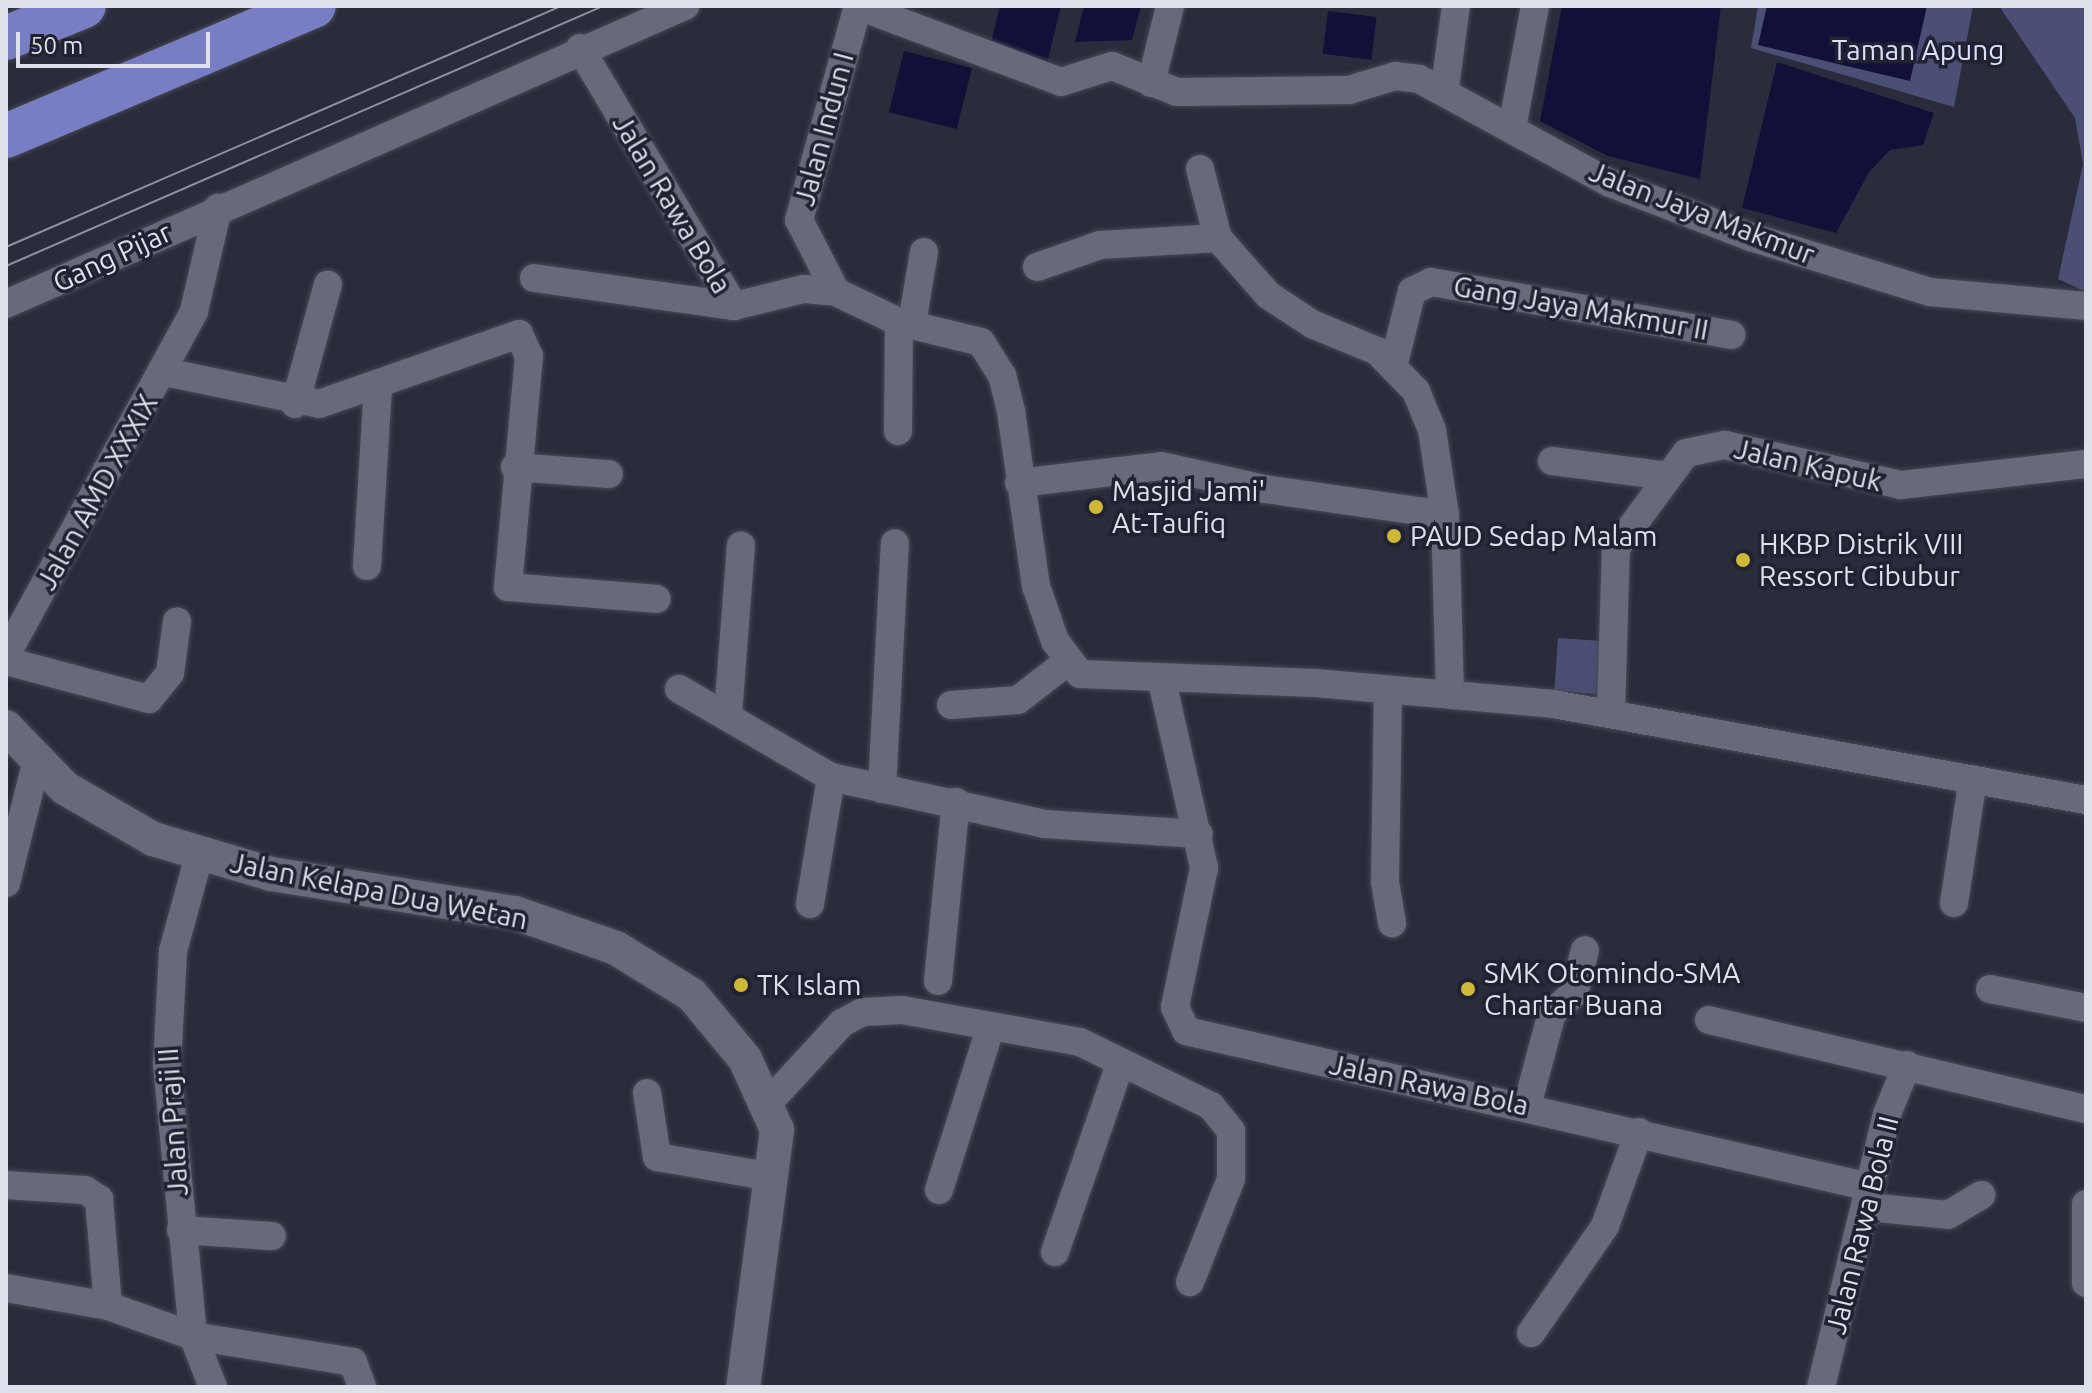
<!DOCTYPE html>
<style>
body{margin:0}
#map{position:relative;width:2092px;height:1393px;overflow:hidden;background:#2a2c3b;font-family:Ubuntu,sans-serif}
div>[style]{position:absolute}
.green>*{inset:0;background:#4b4f75;transform-origin:0 0}
.water>*{inset:0;background:#111038;transform-origin:0 0}
.roads{filter:drop-shadow(0 0 2px #484956) drop-shadow(0 0 2px #484956)}
.minor>*{height:28px;margin:-14px;padding:0 14px;transform-origin:14px;border-radius:14px;background:#676a7b}
.tertiary>*{height:34px;margin:-17px;padding:0 17px;transform-origin:17px;border-radius:17px;background:#676a7b}
.motorway>*{height:44px;margin:-22px;padding:0 22px;transform-origin:22px;border-radius:22px;background:#777ec4}
.tram>*{height:2px;margin:-1px;padding:0 1px;transform-origin:1px;border-radius:1px;background:#8f919d}
.dots>*{width:22px;height:22px;translate:-50% -50%;box-sizing:border-box;border:4px solid #202231;border-radius:50%}
span{translate:-50% -50%;white-space:nowrap;text-align:center;line-height:1.15;-webkit-text-stroke:7px #202231;paint-order:stroke}
.park-label{font-size:28px;color:#dbe0fe}
.street-label{font-size:28px;color:#dee0ea}
.poi-label{font-size:28px;color:#dee0ea}
.left{translate:0 -50%;text-align:left}
.frame{position:absolute;inset:0;border:8px solid #dee0ea;pointer-events:none}
.scale{position:absolute;left:16px;top:32px;width:194px;height:36px;box-sizing:border-box;border:4px solid #dee0ea;border-top:0;padding-left:10px;font-size:24px;line-height:28px;white-space:nowrap;color:#dee0ea;-webkit-text-stroke:6px #202231;paint-order:stroke}
</style>
<div id="map">
<div class="green">
<i style="clip-path:polygon(1758px 6px,1973px 6px,1954px 107px,1751px 48px)"></i>
<i style="clip-path:polygon(1999px 6px,2086px 6px,2086px 292px,2058px 279px,2083px 164px,2075px 118px)"></i>
<i style="left:1558px;top:638px;width:47px;height:53px;rotate:4deg"></i>
</div>
<div class="water">
<i style="clip-path:polygon(1000px 6px,1061px 6px,1047px 63px,990px 47px)"></i>
<i style="clip-path:polygon(1084px 6px,1141px 6px,1132px 40px,1075px 42px)"></i>
<i style="clip-path:polygon(1562px 6px,1721px 6px,1700px 179px,1608px 156px,1540px 121px)"></i>
<i style="clip-path:polygon(1767px 6px,1927px 6px,1910px 81px,1758px 45px)"></i>
<i style="left:1328px;top:11px;width:49px;height:43px;rotate:7deg"></i>
<i style="left:904px;top:51px;width:70px;height:63px;rotate:14deg"></i>
<i style="clip-path:polygon(1777px 62px,1934px 113px,1923px 145px,1890px 150px,1869px 172px,1836px 233px,1742px 208px)"></i>
</div>
<div class="roads">
<div class="minor">
<i style="left:858px;top:6px;width:217px;rotate:20.5deg"></i>
<i style="left:1061px;top:82px;width:53px;rotate:-17.4deg"></i>
<i style="left:1112px;top:66px;width:70px;rotate:21.8deg"></i>
<i style="left:1177px;top:92px;width:172px;rotate:-0.7deg"></i>
<i style="left:1349px;top:90px;width:48px;rotate:-16.9deg"></i>
<i style="left:1395px;top:76px;width:24px;rotate:7deg"></i>
<i style="left:1419px;top:79px;width:217px;rotate:28.6deg"></i>
<i style="left:1610px;top:183px;width:151px;rotate:21deg"></i>
<i style="left:1751px;top:237px;width:187px;rotate:17.1deg"></i>
<i style="left:1930px;top:292px;width:157px;rotate:5.1deg"></i>
<i style="left:580px;top:48px;width:300px;rotate:59.2deg"></i>
<i style="left:734px;top:306px;width:72px;rotate:-13.7deg"></i>
<i style="left:804px;top:289px;width:32px;rotate:5deg"></i>
<i style="left:836px;top:292px;width:70px;rotate:25.5deg"></i>
<i style="left:899px;top:322px;width:84px;rotate:13.7deg"></i>
<i style="left:981px;top:342px;width:39px;rotate:58deg"></i>
<i style="left:1002px;top:375px;width:37px;rotate:76deg"></i>
<i style="left:1011px;top:411px;width:177px;rotate:81.9deg"></i>
<i style="left:1036px;top:586px;width:58px;rotate:70.9deg"></i>
<i style="left:1055px;top:641px;width:41px;rotate:52.9deg"></i>
<i style="left:1080px;top:674px;width:235px;rotate:2.2deg"></i>
<i style="left:1315px;top:683px;width:239px;rotate:5deg"></i>
<i style="left:1553px;top:704px;width:542px;rotate:10.21deg"></i>
<i style="left:1151px;top:83px;width:79px;rotate:-76.1deg"></i>
<i style="left:1445px;top:87px;width:82px;rotate:-82.3deg"></i>
<i style="left:1512px;top:128px;width:124px;rotate:-79.3deg"></i>
<i style="left:1200px;top:169px;width:71px;rotate:75.4deg"></i>
<i style="left:1218px;top:238px;width:76px;rotate:48.7deg"></i>
<i style="left:1268px;top:295px;width:53px;rotate:33.4deg"></i>
<i style="left:1312px;top:324px;width:70px;rotate:22.6deg"></i>
<i style="left:1377px;top:351px;width:56px;rotate:45.7deg"></i>
<i style="left:1416px;top:391px;width:42px;rotate:67.7deg"></i>
<i style="left:1432px;top:430px;width:86px;rotate:81.3deg"></i>
<i style="left:1445px;top:515px;width:179px;rotate:88.4deg"></i>
<i style="left:1037px;top:267px;width:67px;rotate:-19.2deg"></i>
<i style="left:1100px;top:245px;width:118px;rotate:-3.4deg"></i>
<i style="left:534px;top:278px;width:202px;rotate:8deg"></i>
<i style="left:836px;top:292px;width:81px;rotate:-117.2deg"></i>
<i style="left:799px;top:220px;width:222px;rotate:-74.6deg"></i>
<i style="left:6px;top:304px;width:742px;rotate:-23.7deg"></i>
<i style="left:912px;top:323px;width:72px;rotate:-80.4deg"></i>
<i style="left:1394px;top:363px;width:74px;rotate:-76deg"></i>
<i style="left:1412px;top:291px;width:21px;rotate:-25deg"></i>
<i style="left:1431px;top:282px;width:305px;rotate:10deg"></i>
<i style="left:165px;top:372px;width:157px;rotate:11.7deg"></i>
<i style="left:319px;top:404px;width:212px;rotate:-19.3deg"></i>
<i style="left:519px;top:334px;width:24px;rotate:66deg"></i>
<i style="left:529px;top:356px;width:232px;rotate:95.2deg"></i>
<i style="left:508px;top:587px;width:149px;rotate:4.6deg"></i>
<i style="left:295px;top:404px;width:124px;rotate:-74.6deg"></i>
<i style="left:898px;top:431px;width:109px;rotate:-89.5deg"></i>
<i style="left:1552px;top:461px;width:116px;rotate:7.4deg"></i>
<i style="left:515px;top:467px;width:94px;rotate:4.3deg"></i>
<i style="left:1019px;top:483px;width:143px;rotate:-6.8deg"></i>
<i style="left:1161px;top:466px;width:107px;rotate:12.5deg"></i>
<i style="left:1265px;top:489px;width:182px;rotate:8.2deg"></i>
<i style="left:367px;top:566px;width:180px;rotate:-86.5deg"></i>
<i style="left:6px;top:655px;width:392px;rotate:-61.3deg"></i>
<i style="left:194px;top:311px;width:106px;rotate:-76.9deg"></i>
<i style="left:6px;top:661px;width:148px;rotate:14.9deg"></i>
<i style="left:149px;top:699px;width:33px;rotate:-51deg"></i>
<i style="left:170px;top:673px;width:52px;rotate:-82.3deg"></i>
<i style="left:1162px;top:681px;width:192px;rotate:77.3deg"></i>
<i style="left:1204px;top:868px;width:142px;rotate:101.8deg"></i>
<i style="left:1175px;top:1007px;width:26px;rotate:65deg"></i>
<i style="left:1186px;top:1031px;width:702px;rotate:12.85deg"></i>
<i style="left:679px;top:689px;width:176px;rotate:30.1deg"></i>
<i style="left:831px;top:777px;width:219px;rotate:12.4deg"></i>
<i style="left:1045px;top:824px;width:154px;rotate:3.7deg"></i>
<i style="left:1388px;top:690px;width:192px;rotate:90.9deg"></i>
<i style="left:1385px;top:882px;width:42px;rotate:80.3deg"></i>
<i style="left:951px;top:705px;width:67px;rotate:-4.3deg"></i>
<i style="left:1018px;top:700px;width:62px;rotate:-37.8deg"></i>
<i style="left:1611px;top:713px;width:165px;rotate:-88.3deg"></i>
<i style="left:1616px;top:548px;width:118px;rotate:-53.6deg"></i>
<i style="left:1686px;top:453px;width:40px;rotate:-12deg"></i>
<i style="left:1725px;top:445px;width:180px;rotate:12.8deg"></i>
<i style="left:1901px;top:485px;width:186px;rotate:-6.5deg"></i>
<i style="left:728px;top:714px;width:169px;rotate:-85.6deg"></i>
<i style="left:882px;top:789px;width:246px;rotate:-87deg"></i>
<i style="left:199px;top:856px;width:98px;rotate:105.3deg"></i>
<i style="left:173px;top:951px;width:114px;rotate:93deg"></i>
<i style="left:167px;top:1065px;width:272px;rotate:84.5deg"></i>
<i style="left:193px;top:1336px;width:55px;rotate:68.6deg"></i>
<i style="left:6px;top:883px;width:123px;rotate:-75.9deg"></i>
<i style="left:1954px;top:903px;width:125px;rotate:-81.3deg"></i>
<i style="left:810px;top:904px;width:129px;rotate:-80.6deg"></i>
<i style="left:938px;top:981px;width:180px;rotate:-84.3deg"></i>
<i style="left:1990px;top:989px;width:98px;rotate:11.2deg"></i>
<i style="left:1709px;top:1020px;width:387px;rotate:13.3deg"></i>
<i style="left:647px;top:1093px;width:65px;rotate:81.1deg"></i>
<i style="left:657px;top:1157px;width:118px;rotate:9.8deg"></i>
<i style="left:770px;top:1101px;width:106px;rotate:-47.3deg"></i>
<i style="left:842px;top:1023px;width:24px;rotate:-28deg"></i>
<i style="left:863px;top:1012px;width:39px;rotate:-3deg"></i>
<i style="left:902px;top:1010px;width:181px;rotate:10.2deg"></i>
<i style="left:1080px;top:1042px;width:146px;rotate:26deg"></i>
<i style="left:1211px;top:1106px;width:32px;rotate:51deg"></i>
<i style="left:1231px;top:1131px;width:48px;rotate:90deg"></i>
<i style="left:1231px;top:1179px;width:111px;rotate:111.7deg"></i>
<i style="left:1527px;top:1106px;width:96px;rotate:-75deg"></i>
<i style="left:1552px;top:1013px;width:30px;rotate:-42deg"></i>
<i style="left:1574px;top:993px;width:44px;rotate:-75.7deg"></i>
<i style="left:6px;top:1185px;width:79px;rotate:3.6deg"></i>
<i style="left:85px;top:1190px;width:17px;rotate:33deg"></i>
<i style="left:99px;top:1199px;width:107px;rotate:85.2deg"></i>
<i style="left:939px;top:1190px;width:169px;rotate:-72.4deg"></i>
<i style="left:2086px;top:1204px;width:79px;rotate:90deg"></i>
<i style="left:1867px;top:1207px;width:81px;rotate:5.6deg"></i>
<i style="left:1948px;top:1215px;width:39px;rotate:-31deg"></i>
<i style="left:181px;top:1230px;width:91px;rotate:3.8deg"></i>
<i style="left:1055px;top:1252px;width:199px;rotate:-70.9deg"></i>
<i style="left:6px;top:1288px;width:104px;rotate:10deg"></i>
<i style="left:108px;top:1306px;width:90px;rotate:19.4deg"></i>
<i style="left:193px;top:1336px;width:162px;rotate:9.2deg"></i>
<i style="left:353px;top:1362px;width:27px;rotate:70deg"></i>
<i style="left:1531px;top:1333px;width:130px;rotate:-55.3deg"></i>
<i style="left:1605px;top:1226px;width:100px;rotate:-70.1deg"></i>
<i style="left:1821px;top:1387px;width:281px;rotate:-76.4deg"></i>
<i style="left:1887px;top:1114px;width:53px;rotate:-67.8deg"></i>
</div>
<div class="tertiary">
<i style="left:6px;top:727px;width:85px;rotate:46deg"></i>
<i style="left:65px;top:788px;width:102px;rotate:30.1deg"></i>
<i style="left:153px;top:839px;width:123px;rotate:16.5deg"></i>
<i style="left:271px;top:874px;width:247px;rotate:9.1deg"></i>
<i style="left:515px;top:913px;width:107px;rotate:19.1deg"></i>
<i style="left:616px;top:948px;width:89px;rotate:31.7deg"></i>
<i style="left:692px;top:995px;width:83px;rotate:50.4deg"></i>
<i style="left:745px;top:1059px;width:78px;rotate:65.7deg"></i>
<i style="left:777px;top:1130px;width:259px;rotate:97.5deg"></i>
</div>
<div class="motorway">
<i style="left:6px;top:38px;width:84px;rotate:-22.3deg"></i>
<i style="left:6px;top:136px;width:334px;rotate:-22.9deg"></i>
</div>
</div>
<div class="tram">
<i style="left:6px;top:247px;width:605px;rotate:-23.47deg"></i>
<i style="left:6px;top:266px;width:651px;rotate:-23.53deg"></i>
</div>
<div class="dots">
<i style="left:1096px;top:507px;background:#cfb837"></i>
<i style="left:1394px;top:536px;background:#cfb837"></i>
<i style="left:1743px;top:560px;background:#cfb837"></i>
<i style="left:741px;top:985px;background:#cfb837"></i>
<i style="left:1468px;top:989px;background:#cfb837"></i>
</div>
<div class="park-label">
<span style="left:1918px;top:50px">Taman Apung</span>
</div>
<div class="street-label">
<span style="left:824px;top:129px;rotate:-75deg">Jalan Indun I</span>
<span style="left:672px;top:204px;rotate:59deg">Jalan Rawa Bola</span>
<span style="left:1702px;top:213px;rotate:21deg">Jalan Jaya Makmur</span>
<span style="left:112px;top:257px;rotate:-25deg">Gang Pijar</span>
<span style="left:1581px;top:308px;rotate:10deg">Gang Jaya Makmur II</span>
<span style="left:1808px;top:465px;rotate:13deg">Jalan Kapuk</span>
<span style="left:97px;top:492px;rotate:-61deg">Jalan AMD XXXIX</span>
<span style="left:379px;top:891px;rotate:11deg">Jalan Kelapa Dua Wetan</span>
<span style="left:1429px;top:1085px;rotate:12deg">Jalan Rawa Bola</span>
<span style="left:173px;top:1122px;rotate:-94deg">Jalan Praji II</span>
<span style="left:1862px;top:1225px;rotate:-76deg">Jalan Rawa Bola II</span>
</div>
<div class="poi-label">
<span class="left" style="left:1112px;top:507px">Masjid Jami'<br>At-Taufiq</span>
<span class="left" style="left:1410px;top:536px">PAUD Sedap Malam</span>
<span class="left" style="left:1759px;top:560px">HKBP Distrik VIII<br>Ressort Cibubur</span>
<span class="left" style="left:1484px;top:989px">SMK Otomindo-SMA<br>Chartar Buana</span>
<span class="left" style="left:757px;top:985px">TK Islam</span>
</div>
<div class="frame"></div>
<div class="scale">50 m</div>
</div>
